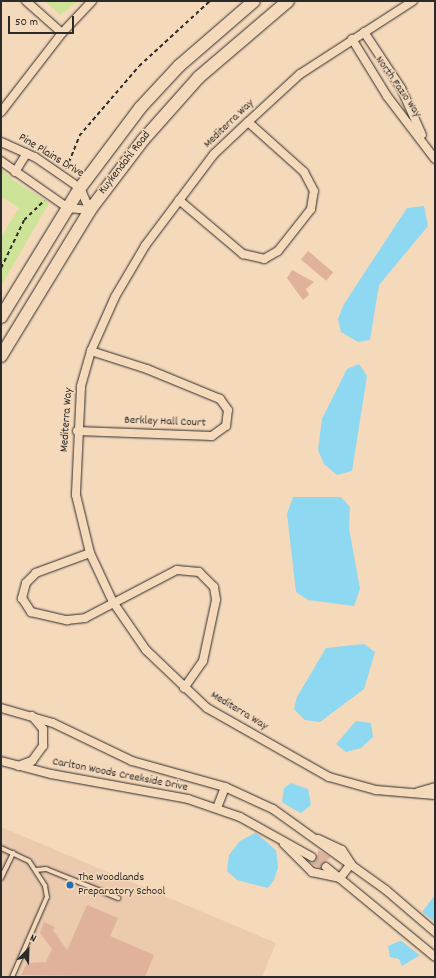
<!DOCTYPE html>
<style>
body{margin:0}
#map{position:relative;width:436px;height:978px;overflow:hidden;background:#f5d9bb;font-family:Dekko,sans-serif}
div>[style]{position:absolute}
.built>*{inset:0;background:#ebcaae}
.green>*{inset:0;background:#cce398}
.water>*{inset:0;background:#8fd8f1}
.pier>*{inset:0;background:#f5d9bb}
.building>*{inset:0;background:#e0b29b;transform-origin:0 0}
.street-tunnel>*{height:8px;margin-top:-4px;transform-origin:0;background:repeating-linear-gradient(90deg,#cdb69e 0 8px,transparent 0 12px)}
.path>*{height:1.5px;margin-top:-0.75px;transform-origin:0;background:repeating-linear-gradient(90deg,#2b2b2b 0 4px,transparent 0 7px)}
.roads{filter:drop-shadow(0 0 1px #2b2b2b) drop-shadow(0 0 1px #2b2b2b)}
.lane>*{height:4px;margin:-2px;padding:0 2px;transform-origin:2px;border-radius:2px;background:#f5d9bb}
.street>*{height:8px;margin:-4px;padding:0 4px;transform-origin:4px;border-radius:4px;background:#f5d9bb}
.secondary>*{height:12px;margin:-6px;padding:0 6px;transform-origin:6px;border-radius:6px;background:#f5d9bb}
.dots>*{width:11px;height:11px;translate:-50% -50%;box-sizing:border-box;border:2px solid #f5d9bb;border-radius:50%}
span{translate:-50% -50%;white-space:nowrap;text-align:center;line-height:1.15;-webkit-text-stroke:3px #f5d9bb;paint-order:stroke}
.street-label{font-size:12px;color:#2b2b2b}
.poi-label{font-size:12px;color:#2b2b2b}
.left{translate:0 -50%;text-align:left}
.frame{position:absolute;inset:0;border:2px solid #2b2b2b;pointer-events:none}
.north{position:absolute;left:8px;top:930px;width:40px;height:40px;-webkit-text-stroke:3px #f5d9bb;paint-order:stroke;rotate:23deg;font-size:11px;font-weight:700;line-height:16px;text-align:center;color:#2b2b2b}
.north::after{content:'';display:block;margin:auto;width:14px;height:18px;background:#2b2b2b;clip-path:polygon(50% 0,100% 100%,50% 72%,0 100%)}
.scale{position:absolute;left:8px;top:16px;width:66px;height:18px;box-sizing:border-box;border:2px solid #2b2b2b;border-top:0;padding-left:5px;font-size:12px;line-height:14px;white-space:nowrap;color:#2b2b2b;-webkit-text-stroke:3px #f5d9bb;paint-order:stroke}
</style>
<div id="map">
<div class="built">
<i style="clip-path:polygon(1px 827px,276px 943px,262px 977px,1px 977px)"></i>
</div>
<div class="green">
<i style="clip-path:polygon(45px 1px,78px 1px,60px 15px)"></i>
<i style="clip-path:polygon(1px 168px,13px 180px,49px 203px,1px 286px,1px 237px,19px 208px,1px 196px)"></i>
</div>
<div class="water">
<i style="clip-path:polygon(424px 206px,428px 226px,379px 285px,370px 340px,358px 342px,341px 332px,338px 319px,344px 304px,407px 208px)"></i>
<i style="clip-path:polygon(359px 364px,367px 376px,352px 471px,337px 475px,324px 464px,318px 450px,322px 419px,347px 369px)"></i>
<i style="clip-path:polygon(293px 497px,341px 497px,350px 507px,349px 528px,360px 589px,354px 606px,308px 600px,296px 592px,287px 514px)"></i>
<i style="clip-path:polygon(364px 644px,375px 652px,364px 689px,320px 722px,305px 720px,294px 709px,297px 697px,326px 648px)"></i>
<i style="clip-path:polygon(356px 721px,371px 723px,373px 737px,361px 748px,346px 752px,336px 744px)"></i>
<i style="clip-path:polygon(291px 783px,308px 789px,311px 805px,301px 813px,276px 850px,278px 867px,274px 880px,268px 888px,237px 880px,227px 871px,229px 855px,240px 841px,255px 833px,282px 802px,284px 788px)"></i>
<i style="clip-path:polygon(435px 895px,435px 946px,402px 966px,399px 959px,390px 957px,388px 946px,400px 941px)"></i>
</div>
<div class="pier">
<i style="clip-path:polygon(280px 801px,302px 814px,277px 851px,255px 832px)"></i>
<i style="clip-path:polygon(421px 911px,435px 922px,435px 949px,423px 958px,399px 939px)"></i>
</div>
<div class="building">
<i style="left:308px;top:251px;width:33px;height:11px;rotate:40deg"></i>
<i style="clip-path:polygon(292px 270px,314px 282px,306px 289px,309px 295px,303px 300px,287px 278px)"></i>
<i style="clip-path:polygon(318px 850px,330px 857px,321px 868px,311px 864px,317px 859px)"></i>
<i style="clip-path:polygon(87px 905px,118px 918px,110px 936px,154px 955px,145px 977px,21px 975px,27px 963px,46px 962px,52px 949px,40px 933px,44px 922px,55px 927px,53px 930px,67px 950px)"></i>
</div>
<div class="street-tunnel">
<i style="left:312px;top:857px;width:17px;rotate:36deg"></i>
</div>
<div class="path">
<i style="left:66px;top:169px;width:35px;rotate:-68deg"></i>
<i style="left:79px;top:136px;width:92px;rotate:-49.4deg"></i>
<i style="left:139px;top:66px;width:96px;rotate:-42.5deg"></i>
<i style="left:1px;top:268px;width:53px;rotate:-64.4deg"></i>
<i style="left:24px;top:220px;width:28px;rotate:-44deg"></i>
</div>
<div class="roads">
<div class="lane">
<i style="left:1px;top:848px;width:31px;rotate:25deg"></i>
<i style="left:29px;top:861px;width:30px;rotate:57deg"></i>
<i style="left:45px;top:886px;width:11px;rotate:80deg"></i>
<i style="left:47px;top:897px;width:87px;rotate:113.6deg"></i>
<i style="left:36px;top:870px;width:10px;rotate:-6deg"></i>
<i style="left:46px;top:869px;width:78px;rotate:21.9deg"></i>
<i style="left:1px;top:878px;width:28px;rotate:-64deg"></i>
</div>
<div class="street">
<i style="left:26px;top:1px;width:48px;rotate:41.6deg"></i>
<i style="left:413px;top:1px;width:135px;rotate:147.1deg"></i>
<i style="left:300px;top:74px;width:71px;rotate:137.3deg"></i>
<i style="left:248px;top:122px;width:47px;rotate:136.7deg"></i>
<i style="left:214px;top:154px;width:115px;rotate:126.9deg"></i>
<i style="left:145px;top:246px;width:59px;rotate:120.5deg"></i>
<i style="left:115px;top:297px;width:59px;rotate:114deg"></i>
<i style="left:91px;top:351px;width:37px;rotate:106deg"></i>
<i style="left:81px;top:387px;width:108px;rotate:92.7deg"></i>
<i style="left:76px;top:495px;width:60px;rotate:76.4deg"></i>
<i style="left:90px;top:553px;width:54px;rotate:64.9deg"></i>
<i style="left:113px;top:602px;width:58px;rotate:55.5deg"></i>
<i style="left:146px;top:650px;width:84px;rotate:43.6deg"></i>
<i style="left:207px;top:708px;width:140px;rotate:29.5deg"></i>
<i style="left:329px;top:777px;width:49px;rotate:15.5deg"></i>
<i style="left:376px;top:790px;width:59px;rotate:4.8deg"></i>
<i style="left:364px;top:32px;width:67px;rotate:56.5deg"></i>
<i style="left:401px;top:88px;width:51px;rotate:65.9deg"></i>
<i style="left:352px;top:39px;width:67px;rotate:58.4deg"></i>
<i style="left:387px;top:96px;width:79px;rotate:52.7deg"></i>
<i style="left:1px;top:112px;width:100px;rotate:-52.3deg"></i>
<i style="left:62px;top:33px;width:44px;rotate:-46.8deg"></i>
<i style="left:1px;top:142px;width:37px;rotate:24deg"></i>
<i style="left:35px;top:157px;width:55px;rotate:34.6deg"></i>
<i style="left:80px;top:188px;width:24px;rotate:66deg"></i>
<i style="left:90px;top:210px;width:22px;rotate:-175deg"></i>
<i style="left:68px;top:208px;width:82px;rotate:-145deg"></i>
<i style="left:15px;top:172px;width:22px;rotate:-58deg"></i>
<i style="left:179px;top:200px;width:84px;rotate:40.2deg"></i>
<i style="left:243px;top:254px;width:22px;rotate:13deg"></i>
<i style="left:264px;top:259px;width:16px;rotate:-30deg"></i>
<i style="left:278px;top:251px;width:53px;rotate:-51.8deg"></i>
<i style="left:311px;top:209px;width:18px;rotate:-81deg"></i>
<i style="left:314px;top:191px;width:21px;rotate:-118deg"></i>
<i style="left:304px;top:172px;width:75px;rotate:-138.2deg"></i>
<i style="left:77px;top:431px;width:135px;rotate:2.1deg"></i>
<i style="left:212px;top:436px;width:17px;rotate:-36deg"></i>
<i style="left:226px;top:426px;width:16px;rotate:-83deg"></i>
<i style="left:228px;top:410px;width:14px;rotate:-126deg"></i>
<i style="left:220px;top:399px;width:79px;rotate:-157.7deg"></i>
<i style="left:147px;top:369px;width:59px;rotate:-162.2deg"></i>
<i style="left:90px;top:553px;width:58px;rotate:159.7deg"></i>
<i style="left:36px;top:573px;width:14px;rotate:135deg"></i>
<i style="left:26px;top:583px;width:16px;rotate:105deg"></i>
<i style="left:22px;top:598px;width:17px;rotate:57deg"></i>
<i style="left:31px;top:612px;width:37px;rotate:13deg"></i>
<i style="left:67px;top:620px;width:18px;rotate:-6deg"></i>
<i style="left:85px;top:618px;width:104px;rotate:-27.6deg"></i>
<i style="left:177px;top:570px;width:22px;rotate:5deg"></i>
<i style="left:199px;top:572px;width:21px;rotate:45deg"></i>
<i style="left:214px;top:587px;width:13px;rotate:81deg"></i>
<i style="left:216px;top:600px;width:62px;rotate:102deg"></i>
<i style="left:203px;top:661px;width:33px;rotate:125deg"></i>
<i style="left:1px;top:708px;width:54px;rotate:16.1deg"></i>
<i style="left:53px;top:723px;width:88px;rotate:25.7deg"></i>
<i style="left:132px;top:761px;width:97px;rotate:15.6deg"></i>
<i style="left:225px;top:787px;width:53px;rotate:24.6deg"></i>
<i style="left:273px;top:809px;width:139px;rotate:35.6deg"></i>
<i style="left:386px;top:890px;width:65px;rotate:40.6deg"></i>
<i style="left:1px;top:761px;width:52px;rotate:14.6deg"></i>
<i style="left:51px;top:774px;width:139px;rotate:10.3deg"></i>
<i style="left:188px;top:799px;width:55px;rotate:19.1deg"></i>
<i style="left:240px;top:817px;width:82px;rotate:29.1deg"></i>
<i style="left:18px;top:766px;width:15px;rotate:-20deg"></i>
<i style="left:32px;top:761px;width:19px;rotate:-54deg"></i>
<i style="left:43px;top:746px;width:17px;rotate:-90deg"></i>
<i style="left:43px;top:729px;width:17px;rotate:-130deg"></i>
<i style="left:418px;top:792px;width:18px;rotate:-16deg"></i>
<i style="left:217px;top:808px;width:22px;rotate:-69deg"></i>
<i style="left:318px;top:839px;width:26px;rotate:25deg"></i>
<i style="left:342px;top:850px;width:17px;rotate:57deg"></i>
<i style="left:284px;top:844px;width:40px;rotate:45deg"></i>
<i style="left:312px;top:872px;width:29px;rotate:12deg"></i>
<i style="left:326px;top:867px;width:141px;rotate:39.5deg"></i>
<i style="left:340px;top:878px;width:18px;rotate:-52deg"></i>
</div>
<div class="secondary">
<i style="left:1px;top:317px;width:151px;rotate:-58.5deg"></i>
<i style="left:80px;top:188px;width:100px;rotate:-53.1deg"></i>
<i style="left:140px;top:108px;width:57px;rotate:-47.1deg"></i>
<i style="left:179px;top:66px;width:99px;rotate:-40.9deg"></i>
<i style="left:1px;top:356px;width:171px;rotate:-58.6deg"></i>
<i style="left:90px;top:210px;width:88px;rotate:-52.9deg"></i>
<i style="left:143px;top:140px;width:84px;rotate:-48.4deg"></i>
<i style="left:199px;top:77px;width:117px;rotate:-40.5deg"></i>
</div>
</div>
<div class="dots">
<i style="left:70px;top:885px;background:#1f6fb2"></i>
</div>
<div class="street-label">
<span style="left:398px;top:87px;rotate:55deg">North Fazio Way</span>
<span style="left:229px;top:124px;rotate:-44deg">Mediterra Way</span>
<span style="left:51px;top:156px;rotate:31deg">Pine Plains Drive</span>
<span style="left:125px;top:163px;rotate:-52deg">Kuykendahl Road</span>
<span style="left:67px;top:420px;rotate:-86deg">Mediterra Way</span>
<span style="left:165px;top:422px;rotate:2deg">Berkley Hall Court</span>
<span style="left:239px;top:711px;rotate:31deg">Mediterra Way</span>
<span style="left:120px;top:775px;rotate:11deg">Carlton Woods Creekside Drive</span>
</div>
<div class="poi-label">
<span class="left" style="left:78px;top:885px">The Woodlands<br>Preparatory School</span>
</div>
<div class="frame"></div>
<div class="north">N</div>
<div class="scale">50 m</div>
</div>
